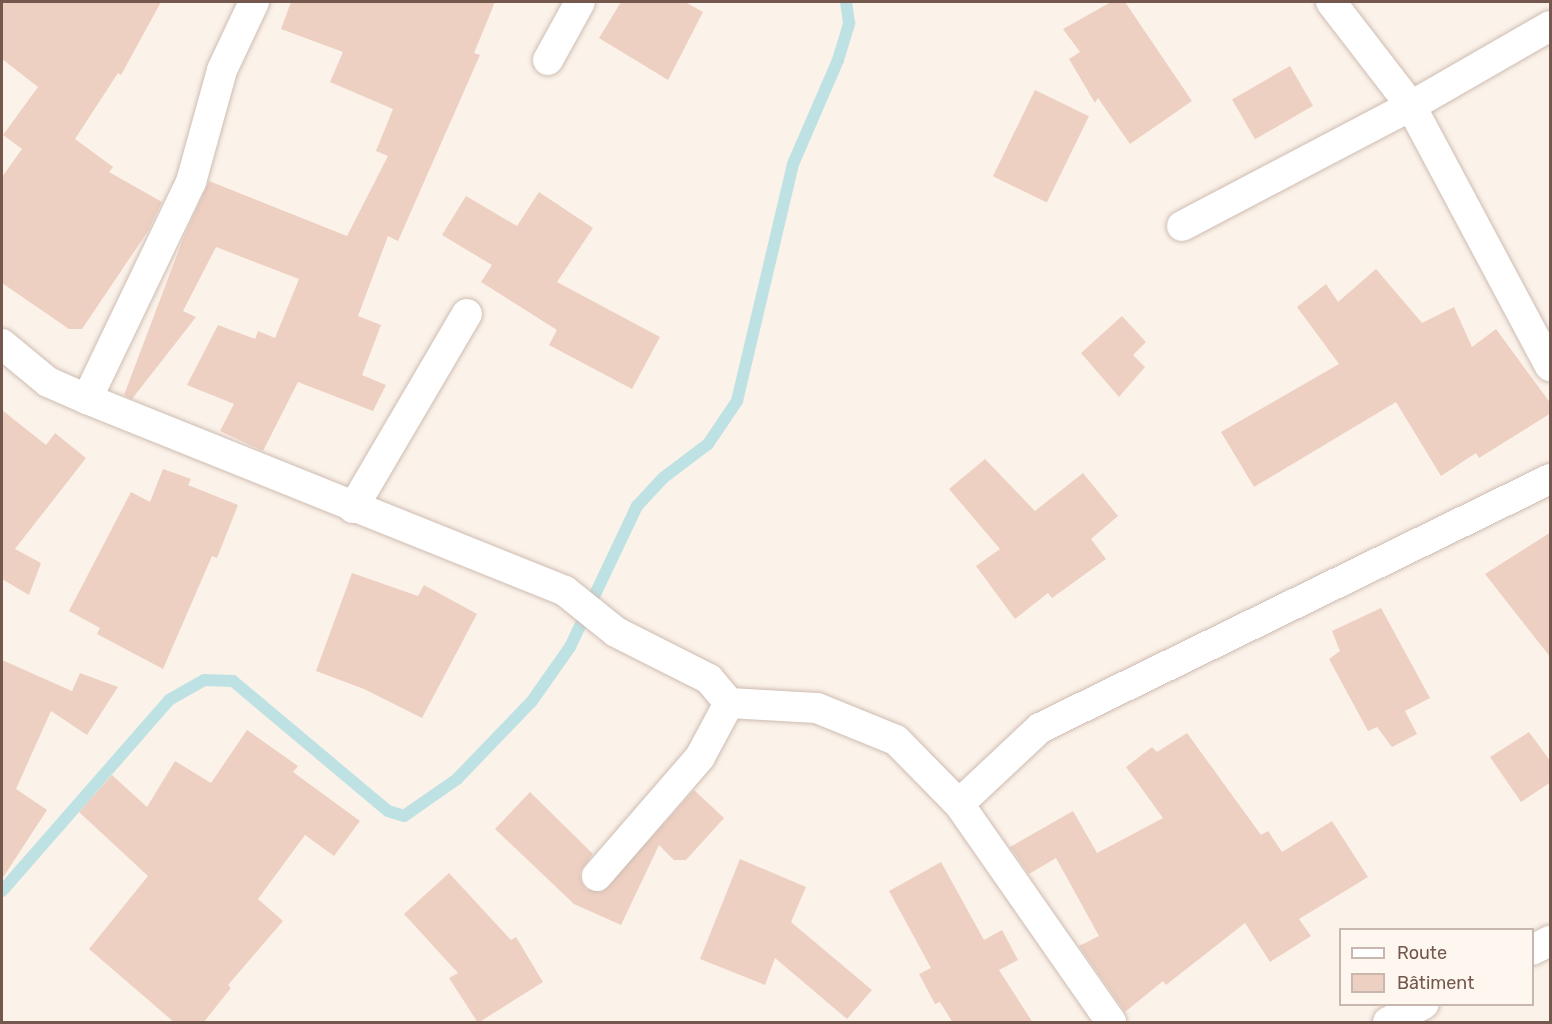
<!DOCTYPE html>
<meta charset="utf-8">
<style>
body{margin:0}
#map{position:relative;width:1552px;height:1024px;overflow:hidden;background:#fbf2e9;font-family:Rubik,sans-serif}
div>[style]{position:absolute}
.stream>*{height:12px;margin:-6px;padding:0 6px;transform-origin:6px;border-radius:6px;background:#bee2e3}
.building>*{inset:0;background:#eed0c2;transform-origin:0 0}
.roads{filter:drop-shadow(0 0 2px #cebcb2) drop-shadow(0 0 2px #cebcb2)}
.street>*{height:30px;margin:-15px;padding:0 15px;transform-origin:15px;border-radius:15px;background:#fff}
span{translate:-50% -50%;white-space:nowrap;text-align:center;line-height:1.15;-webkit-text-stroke:4.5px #fef7ef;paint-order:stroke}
.frame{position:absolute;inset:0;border:3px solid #74584e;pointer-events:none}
.legend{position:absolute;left:1339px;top:928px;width:195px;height:78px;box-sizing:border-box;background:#fef7ef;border:2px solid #c7b7af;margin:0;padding:8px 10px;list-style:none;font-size:18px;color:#74584e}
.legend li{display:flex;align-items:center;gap:12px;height:30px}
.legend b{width:30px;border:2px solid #c7b7af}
</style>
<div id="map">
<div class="stream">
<i style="left:2px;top:891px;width:254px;rotate:-48.8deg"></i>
<i style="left:169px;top:700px;width:40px;rotate:-29.7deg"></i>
<i style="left:204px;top:680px;width:29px;rotate:2deg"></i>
<i style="left:233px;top:681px;width:202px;rotate:40deg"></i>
<i style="left:388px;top:811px;width:17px;rotate:17deg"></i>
<i style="left:404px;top:816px;width:65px;rotate:-34.9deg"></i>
<i style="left:457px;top:779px;width:108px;rotate:-46.1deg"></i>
<i style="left:532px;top:701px;width:66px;rotate:-54.9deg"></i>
<i style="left:570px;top:647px;width:156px;rotate:-64.6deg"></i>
<i style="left:637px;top:506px;width:38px;rotate:-47deg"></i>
<i style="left:663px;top:478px;width:56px;rotate:-37.1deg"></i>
<i style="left:708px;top:444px;width:52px;rotate:-56deg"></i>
<i style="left:737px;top:401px;width:244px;rotate:-76.7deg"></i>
<i style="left:793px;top:164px;width:113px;rotate:-66.6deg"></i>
<i style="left:838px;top:60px;width:39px;rotate:-73deg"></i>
<i style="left:849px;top:23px;width:21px;rotate:-98deg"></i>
</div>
<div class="building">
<i style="clip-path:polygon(2px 2px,161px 2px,121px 75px,118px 73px,75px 139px,113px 167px,109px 172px,162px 202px,148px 231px,82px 329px,69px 329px,2px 283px,2px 177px,22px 149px,3px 135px,38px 87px,2px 59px)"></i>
<i style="clip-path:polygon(291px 2px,495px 2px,474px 53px,480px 55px,398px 241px,388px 236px,358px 316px,381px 325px,362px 375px,386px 385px,373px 411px,298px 382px,263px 451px,220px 431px,234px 404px,187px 385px,218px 325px,255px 339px,258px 331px,275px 338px,299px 279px,216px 247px,183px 311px,196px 317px,132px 399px,124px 395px,183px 239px,209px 181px,347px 236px,388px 156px,376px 151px,393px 109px,330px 82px,343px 52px,281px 29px)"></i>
<i style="clip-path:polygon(621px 2px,685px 2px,703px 12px,668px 80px,599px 38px)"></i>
<i style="clip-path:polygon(1111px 2px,1125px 2px,1192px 101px,1130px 144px,1098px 98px,1095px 103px,1069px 59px,1080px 52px,1063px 29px)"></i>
<i style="left:1290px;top:66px;width:46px;height:67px;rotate:60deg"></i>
<i style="left:1035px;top:90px;width:60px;height:96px;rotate:26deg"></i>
<i style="clip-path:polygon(539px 192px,593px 228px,557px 282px,660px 337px,632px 389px,549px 345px,557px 330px,481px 282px,492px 265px,442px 235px,466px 196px,517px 226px)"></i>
<i style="clip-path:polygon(1376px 269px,1422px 323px,1454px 307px,1472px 347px,1496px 329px,1551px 404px,1551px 413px,1479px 458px,1476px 453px,1441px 476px,1396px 402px,1254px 487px,1221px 432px,1339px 364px,1297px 307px,1326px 284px,1338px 302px)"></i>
<i style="clip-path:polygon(1122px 316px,1146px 342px,1133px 355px,1145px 367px,1119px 397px,1081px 353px)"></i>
<i style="clip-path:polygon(2px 410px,46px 445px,55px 433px,86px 458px,15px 549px,41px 563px,29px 595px,2px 579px)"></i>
<i style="clip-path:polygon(985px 459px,1035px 511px,1083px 473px,1118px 516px,1091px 539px,1106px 559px,1052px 598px,1048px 593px,1015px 619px,976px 566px,1000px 549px,949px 489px)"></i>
<i style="clip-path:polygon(163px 469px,191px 479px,188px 485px,238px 505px,217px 558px,212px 556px,163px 669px,97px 634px,100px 628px,69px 611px,131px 492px,150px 502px)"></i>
<i style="clip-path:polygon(1551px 532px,1551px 658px,1485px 574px)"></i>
<i style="clip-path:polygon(352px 573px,418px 596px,424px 585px,477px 614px,422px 718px,364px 689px,316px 671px)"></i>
<i style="clip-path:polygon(1381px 608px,1430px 698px,1405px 711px,1417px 734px,1392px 747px,1377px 727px,1368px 731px,1329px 659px,1340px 651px,1332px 631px)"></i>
<i style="clip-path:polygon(2px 660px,72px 691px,80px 673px,118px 687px,87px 735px,51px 711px,16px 789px,47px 810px,2px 879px)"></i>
<i style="clip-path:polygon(247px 730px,298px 766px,293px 772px,360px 821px,334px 856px,305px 835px,258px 899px,283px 921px,228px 985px,231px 988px,203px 1023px,175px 1023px,89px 949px,148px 876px,79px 812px,112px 775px,147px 807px,175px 761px,211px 783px)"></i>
<i style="clip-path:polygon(1529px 732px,1551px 762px,1551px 782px,1521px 802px,1490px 757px)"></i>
<i style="clip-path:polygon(1187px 733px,1261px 835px,1268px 831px,1282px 852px,1332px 821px,1368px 877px,1299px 919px,1311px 936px,1270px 962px,1245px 923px,1166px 985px,1163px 981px,1125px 1012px,1079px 946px,1099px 936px,1056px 858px,1029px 874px,1010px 847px,1073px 811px,1097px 853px,1163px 818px,1126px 767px,1152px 747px,1157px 752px)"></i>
<i style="clip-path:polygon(694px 790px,724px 818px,686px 860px,674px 860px,659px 845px,621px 925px,574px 904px,495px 829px,530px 792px,593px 854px,580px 872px,581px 881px,586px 889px,602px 892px)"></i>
<i style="clip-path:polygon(740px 859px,806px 887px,791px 922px,872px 990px,847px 1019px,775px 958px,765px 985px,700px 959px)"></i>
<i style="clip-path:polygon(941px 862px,984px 940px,1002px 930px,1018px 960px,999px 970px,1033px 1023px,953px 1023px,940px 1002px,935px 1004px,919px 974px,931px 968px,889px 891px)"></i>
<i style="clip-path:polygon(449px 873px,511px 940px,516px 937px,543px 982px,478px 1023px,449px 978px,458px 973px,404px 914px)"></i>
</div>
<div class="roads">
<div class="street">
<i style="left:1331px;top:2px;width:131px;rotate:52.4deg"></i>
<i style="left:1411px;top:106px;width:295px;rotate:61.9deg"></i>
<i style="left:548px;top:60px;width:66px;rotate:-61.1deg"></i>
<i style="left:1182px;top:226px;width:259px;rotate:-27.7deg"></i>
<i style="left:1411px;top:106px;width:160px;rotate:-29.9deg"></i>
<i style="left:2px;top:344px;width:60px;rotate:39.6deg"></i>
<i style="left:48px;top:382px;width:43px;rotate:23.6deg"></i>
<i style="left:87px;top:399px;width:515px;rotate:21.88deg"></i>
<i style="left:565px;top:591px;width:65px;rotate:38.8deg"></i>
<i style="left:616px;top:632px;width:104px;rotate:26.8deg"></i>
<i style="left:709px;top:679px;width:31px;rotate:50deg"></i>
<i style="left:729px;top:703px;width:88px;rotate:3.3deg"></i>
<i style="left:817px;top:708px;width:85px;rotate:22.1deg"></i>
<i style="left:896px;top:740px;width:90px;rotate:45.5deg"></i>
<i style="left:959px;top:804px;width:266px;rotate:55.1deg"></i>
<i style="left:87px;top:399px;width:241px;rotate:-64.4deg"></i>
<i style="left:191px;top:182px;width:116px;rotate:-74.5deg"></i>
<i style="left:222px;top:70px;width:75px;rotate:-64.8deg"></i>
<i style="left:353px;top:508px;width:225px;rotate:-59.6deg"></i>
<i style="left:959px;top:804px;width:111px;rotate:-43.2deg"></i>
<i style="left:1040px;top:728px;width:568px;rotate:-26.02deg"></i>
<i style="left:597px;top:876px;width:157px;rotate:-49.1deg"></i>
<i style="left:700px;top:757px;width:61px;rotate:-61.8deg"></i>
<i style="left:1532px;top:950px;width:20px;rotate:-27deg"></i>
<i style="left:1388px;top:1022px;width:40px;rotate:-26.6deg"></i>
</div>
</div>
<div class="frame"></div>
<ul class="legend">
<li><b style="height:8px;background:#fff"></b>Route</li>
<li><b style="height:16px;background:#eed0c2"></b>Bâtiment</li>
</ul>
</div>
